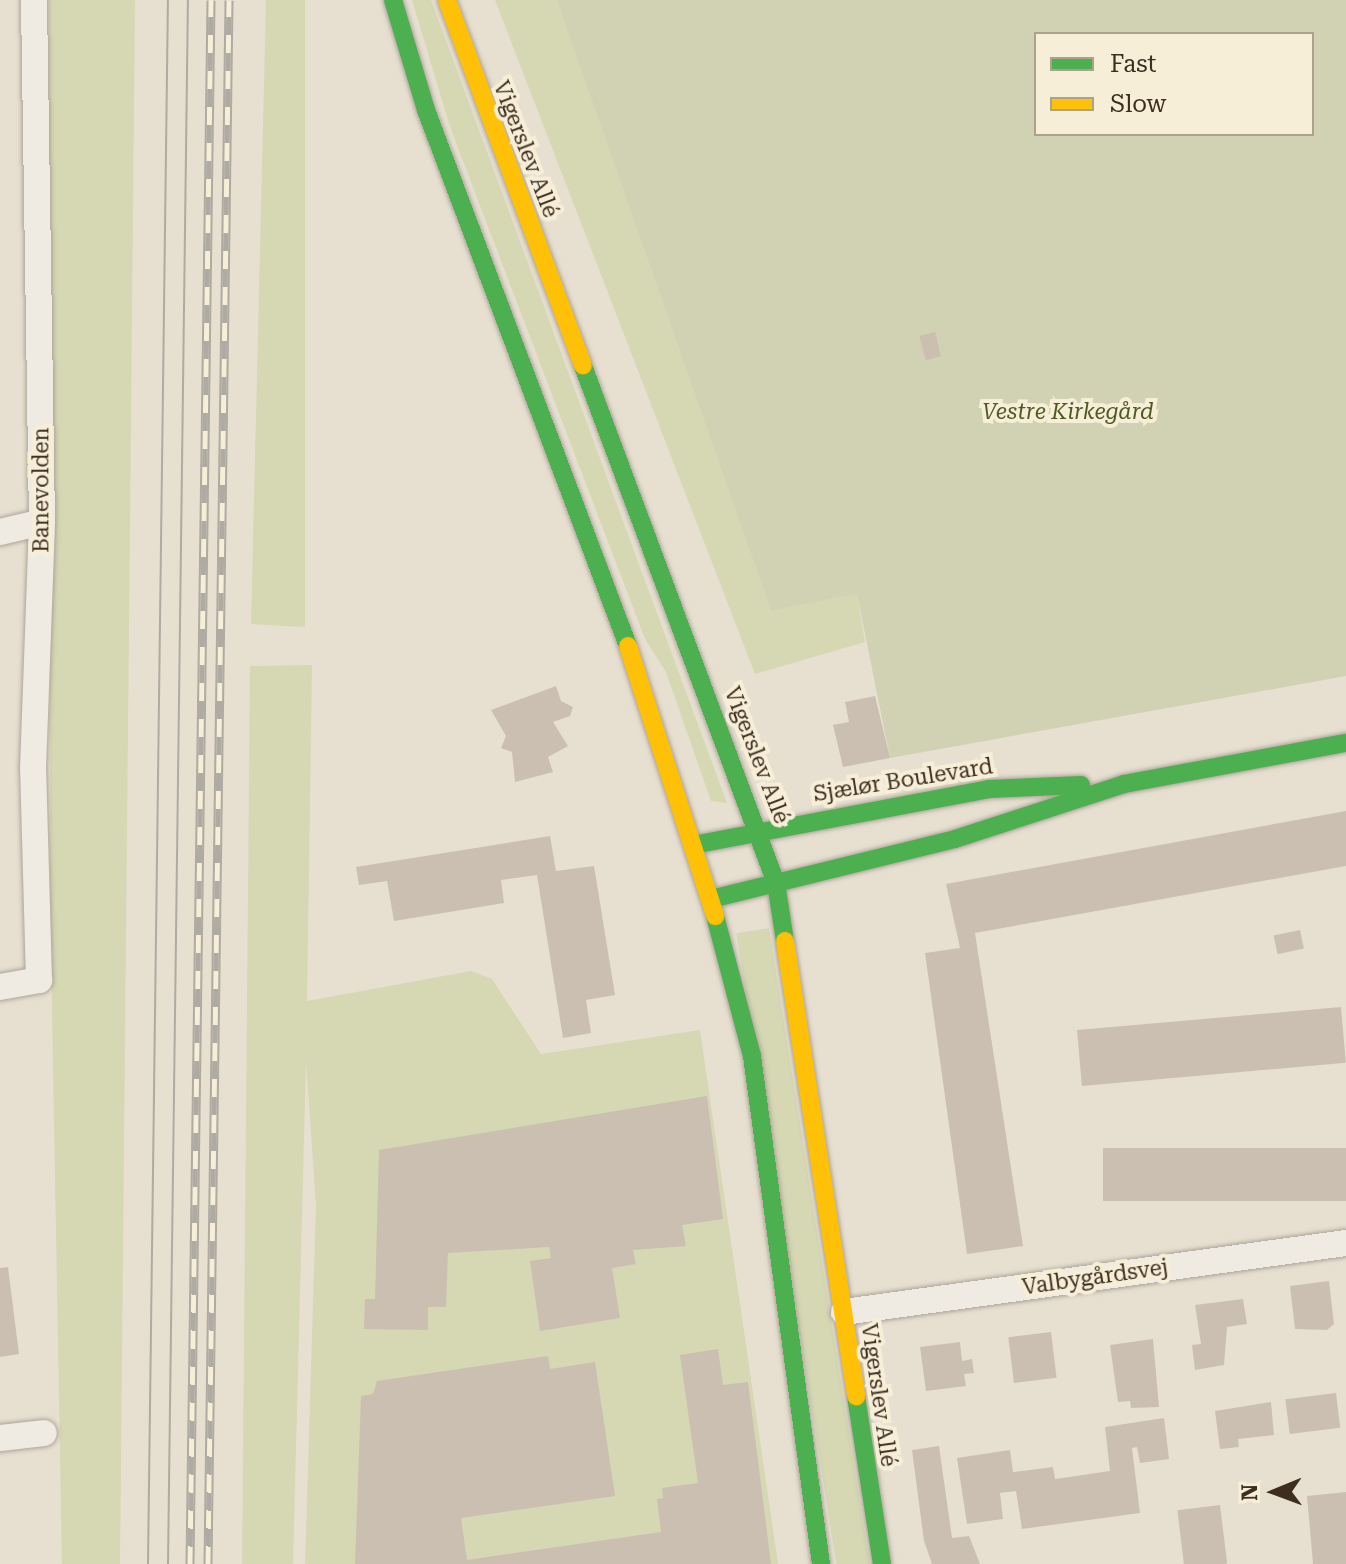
<!DOCTYPE html>
<meta charset="utf-8">
<style>
body{margin:0}
#map{position:relative;width:1346px;height:1564px;overflow:hidden;background:#e7e0d1;font-family:"Roboto Serif",serif}
div>[style]{position:absolute}
.green>*{inset:0;background:#d6d7b3;transform-origin:0 0}
.cemetery>*{inset:0;background:#d1d1b3}
.building>*{inset:0;background:#cbbfb2;transform-origin:0 0}
.roads{filter:drop-shadow(0 0 2px #ada599) drop-shadow(0 0 2px #ada599)}
.street>*{height:26px;margin:-13px;padding:0 13px;transform-origin:13px;border-radius:13px;background:#efebe3}
.fast>*{height:18px;margin:-9px;padding:0 9px;transform-origin:9px;border-radius:9px;background:#4caf50}
.slow>*{height:18px;margin:-9px;padding:0 9px;transform-origin:9px;border-radius:9px;background:#ffc107}
.tram>*{height:2px;margin:-1px;padding:0 1px;transform-origin:1px;border-radius:1px;background:#afaaa2}
.rail>*{height:9px;margin-top:-4.5px;transform-origin:0;background:repeating-linear-gradient(90deg,#f7eed8 0 18px,#afaaa2 0 36px);box-sizing:border-box;border-block:2px solid #afaaa2}
span{translate:-50% -50%;white-space:nowrap;text-align:center;line-height:1.15;-webkit-text-stroke:8px #f7eed8;paint-order:stroke}
.street-label{font-size:22px;color:#3d2e20}
.park-label{font-size:22px;color:#4d5a26;font-style:italic}
.legend{position:absolute;left:1034px;top:32px;width:280px;height:104px;box-sizing:border-box;background:#f7eed8;border:2px solid #ada18e;margin:0;padding:10px 14px;list-style:none;font-size:24px;color:#3d2e20}
.legend li{display:flex;align-items:center;gap:16px;height:40px}
.legend b{width:40px;border:2px solid #ada18e}
.north{position:absolute;left:1234px;top:1452px;width:80px;height:80px;-webkit-text-stroke:6px #f7eed8;paint-order:stroke;rotate:269deg;font-size:22px;font-weight:700;line-height:32px;text-align:center;color:#3d2e20}
.north::after{content:'';display:block;margin:auto;width:28px;height:36px;background:#3d2e20;clip-path:polygon(50% 0,100% 100%,50% 72%,0 100%)}
</style>
<div id="map">
<div class="green">
<i style="clip-path:polygon(49px 0,135px 0,120px 1564px,62px 1564px,50px 901px)"></i>
<i style="clip-path:polygon(266px 0,305px 0,305px 627px,251px 624px)"></i>
<i style="clip-path:polygon(412px 0,431px 0,727px 803px,711px 801px,666px 672px,645px 639px,450px 127px)"></i>
<i style="clip-path:polygon(495px 0,557px 0,611px 143px,857px 594px,865px 642px,755px 674px)"></i>
<i style="clip-path:polygon(312px 665px,307px 1001px,471px 971px,492px 979px,541px 1054px,700px 1030px,778px 1564px,305px 1564px,316px 1205px,306px 1061px,293px 1564px,242px 1564px,250px 666px)"></i>
<i style="left:769px;top:928px;width:644px;height:33px;rotate:81deg"></i>
</div>
<div class="cemetery">
<i style="clip-path:polygon(evenodd,557px 0,1346px 0,1346px 676px,890px 758px,857px 594px,771px 610px,557px 0,1036px 34px,1312px 34px,1312px 134px,1036px 134px,1036px 34px)"></i>
</div>
<div class="building">
<i style="left:935px;top:332px;width:25px;height:16px;rotate:76deg"></i>
<i style="clip-path:polygon(556px 686px,561px 701px,573px 707px,570px 716px,553px 722px,568px 746px,548px 757px,553px 772px,515px 782px,512px 752px,501px 748px,506px 736px,491px 710px)"></i>
<i style="clip-path:polygon(875px 696px,890px 758px,843px 767px,833px 725px,849px 722px,845px 702px)"></i>
<i style="clip-path:polygon(1346px 811px,1346px 866px,975px 933px,1023px 1246px,967px 1254px,925px 953px,960px 948px,946px 884px)"></i>
<i style="clip-path:polygon(550px 836px,556px 871px,594px 866px,615px 995px,586px 1000px,591px 1033px,563px 1038px,537px 875px,501px 880px,504px 903px,394px 921px,387px 881px,359px 885px,356px 867px)"></i>
<i style="left:1300px;top:930px;width:19px;height:27px;rotate:78deg"></i>
<i style="left:1341px;top:1007px;width:56px;height:265px;rotate:85deg"></i>
<i style="clip-path:polygon(707px 1096px,723px 1219px,682px 1225px,686px 1246px,633px 1250px,636px 1264px,612px 1268px,620px 1318px,540px 1331px,530px 1261px,551px 1258px,549px 1247px,448px 1253px,446px 1307px,428px 1307px,428px 1330px,364px 1329px,365px 1299px,375px 1299px,379px 1150px)"></i>
<i style="left:1346px;top:1148px;width:53px;height:243px;rotate:90deg"></i>
<i style="clip-path:polygon(8px 1267px,19px 1354px,0 1357px,0 1268px)"></i>
<i style="clip-path:polygon(1329px 1281px,1334px 1324px,1327px 1330px,1295px 1329px,1290px 1286px)"></i>
<i style="clip-path:polygon(1243px 1299px,1247px 1324px,1227px 1327px,1224px 1365px,1195px 1370px,1192px 1345px,1201px 1344px,1195px 1305px)"></i>
<i style="left:1051px;top:1332px;width:46px;height:43px;rotate:83deg"></i>
<i style="clip-path:polygon(1153px 1339px,1159px 1407px,1131px 1408px,1130px 1401px,1118px 1402px,1110px 1345px)"></i>
<i style="clip-path:polygon(960px 1342px,962px 1361px,972px 1359px,974px 1373px,964px 1374px,966px 1386px,926px 1391px,920px 1347px)"></i>
<i style="clip-path:polygon(718px 1349px,723px 1385px,748px 1382px,771px 1564px,355px 1564px,361px 1396px,373px 1394px,377px 1381px,548px 1356px,550px 1369px,595px 1362px,615px 1496px,461px 1518px,467px 1560px,661px 1532px,657px 1499px,663px 1498px,662px 1488px,698px 1483px,680px 1355px)"></i>
<i style="left:1336px;top:1393px;width:35px;height:51px;rotate:83deg"></i>
<i style="clip-path:polygon(1271px 1402px,1274px 1435px,1238px 1439px,1239px 1447px,1220px 1449px,1215px 1411px)"></i>
<i style="clip-path:polygon(1164px 1418px,1169px 1459px,1140px 1463px,1137px 1447px,1132px 1448px,1140px 1513px,1022px 1529px,1016px 1491px,1000px 1493px,1003px 1519px,967px 1524px,957px 1458px,1010px 1450px,1013px 1472px,1053px 1467px,1055px 1479px,1110px 1471px,1105px 1427px)"></i>
<i style="clip-path:polygon(939px 1446px,952px 1538px,969px 1536px,980px 1564px,932px 1564px,924px 1541px,912px 1450px)"></i>
<i style="clip-path:polygon(1346px 1492px,1346px 1564px,1313px 1564px,1307px 1496px)"></i>
<i style="left:1220px;top:1505px;width:59px;height:43px;rotate:83deg"></i>
</div>
<div class="roads">
<div class="street">
<i style="left:0;top:532px;width:43px;rotate:-13.4deg"></i>
<i style="left:0;top:987px;width:40px;rotate:-10deg"></i>
<i style="left:39px;top:980px;width:211px;rotate:-91.6deg"></i>
<i style="left:33px;top:769px;width:247px;rotate:-87.9deg"></i>
<i style="left:42px;top:522px;width:522px;rotate:-90.88deg"></i>
<i style="left:844px;top:1312px;width:507px;rotate:-7.83deg"></i>
<i style="left:0;top:1438px;width:44px;rotate:-6.5deg"></i>
</div>
<div class="fast">
<i style="left:393px;top:0;width:115px;rotate:73.3deg"></i>
<i style="left:426px;top:110px;width:573px;rotate:69.35deg"></i>
<i style="left:583px;top:366px;width:552px;rotate:69.53deg"></i>
<i style="left:776px;top:883px;width:59px;rotate:81.2deg"></i>
<i style="left:693px;top:845px;width:301px;rotate:-10.7deg"></i>
<i style="left:989px;top:789px;width:92px;rotate:-2.5deg"></i>
<i style="left:711px;top:899px;width:251px;rotate:-13.8deg"></i>
<i style="left:955px;top:839px;width:178px;rotate:-18deg"></i>
<i style="left:1124px;top:784px;width:226px;rotate:-10.5deg"></i>
<i style="left:715px;top:916px;width:145px;rotate:75.2deg"></i>
<i style="left:752px;top:1056px;width:513px;rotate:82.27deg"></i>
<i style="left:856px;top:1396px;width:170px;rotate:81.2deg"></i>
</div>
<div class="slow">
<i style="left:447px;top:0;width:390px;rotate:69.6deg"></i>
<i style="left:628px;top:646px;width:284px;rotate:72.1deg"></i>
<i style="left:785px;top:941px;width:461px;rotate:81.1deg"></i>
</div>
</div>
<div class="tram">
<i style="left:148px;top:1564px;width:1564px;rotate:-89.27deg"></i>
<i style="left:168px;top:1564px;width:1564px;rotate:-89.27deg"></i>
</div>
<div class="rail">
<i style="left:190px;top:1564px;width:1564px;rotate:-89.23deg"></i>
<i style="left:208px;top:1564px;width:1564px;rotate:-89.23deg"></i>
</div>
<div class="street-label">
<span style="left:526px;top:149px;rotate:69deg">Vigerslev Allé</span>
<span style="left:41px;top:490px;rotate:-90deg">Banevolden</span>
<span style="left:757px;top:755px;rotate:69deg">Vigerslev Allé</span>
<span style="left:903px;top:780px;rotate:-9deg">Sjælør Boulevard</span>
<span style="left:1095px;top:1277px;rotate:-8deg">Valbygårdsvej</span>
<span style="left:879px;top:1395px;rotate:82deg">Vigerslev Allé</span>
</div>
<div class="park-label">
<span style="left:1068px;top:412px">Vestre Kirkegård</span>
</div>
<ul class="legend">
<li><b style="height:10px;background:#4caf50"></b>Fast</li>
<li><b style="height:10px;background:#ffc107"></b>Slow</li>
</ul>
<div class="north">N</div>
</div>
